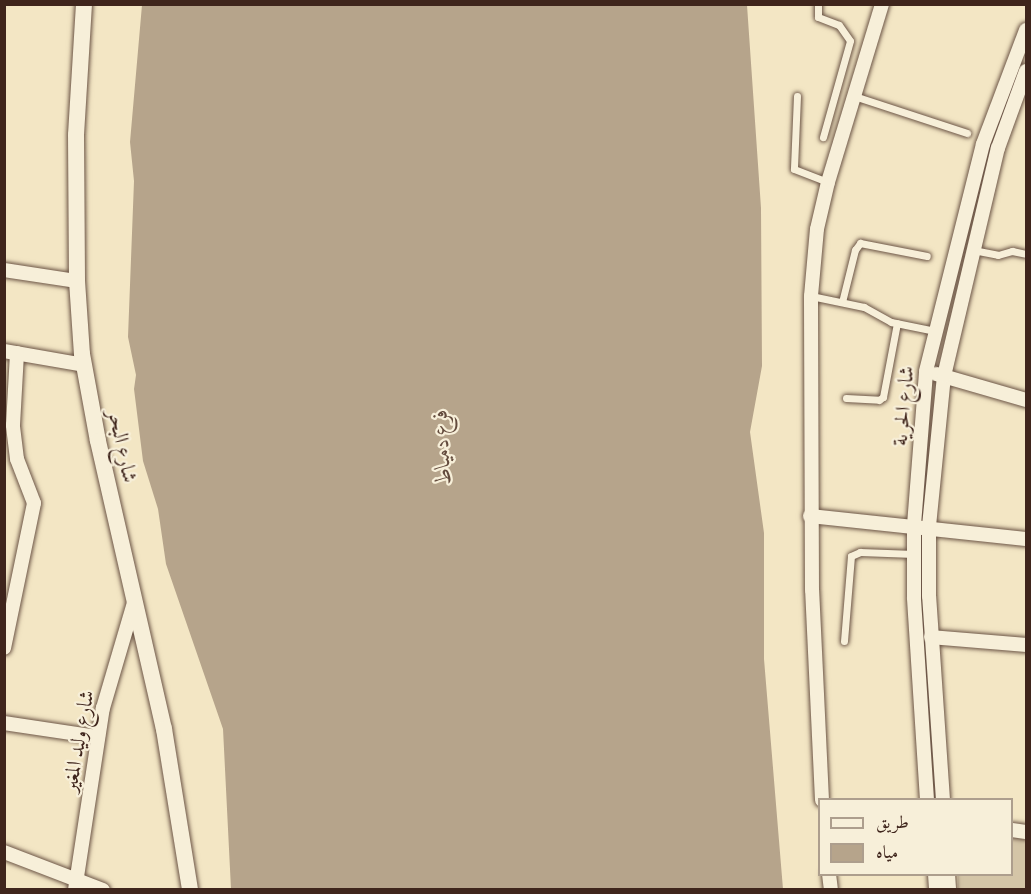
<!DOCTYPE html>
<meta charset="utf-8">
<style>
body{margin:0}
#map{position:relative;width:1031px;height:894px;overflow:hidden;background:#f3e6c4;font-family:Alegreya,Amiri,serif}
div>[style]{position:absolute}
.green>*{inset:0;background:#d4c5a7}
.water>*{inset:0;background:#b6a48b}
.roads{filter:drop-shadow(0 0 2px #6c5546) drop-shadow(0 0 2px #6c5546)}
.service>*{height:7px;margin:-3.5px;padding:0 3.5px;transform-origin:3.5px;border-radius:3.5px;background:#f7efd9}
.minor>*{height:14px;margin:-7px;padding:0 7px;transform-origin:7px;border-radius:7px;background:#f7efd9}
.tertiary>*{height:16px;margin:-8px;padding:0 8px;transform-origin:8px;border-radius:8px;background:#f7efd9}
span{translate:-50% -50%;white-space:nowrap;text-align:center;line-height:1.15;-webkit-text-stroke:4.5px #f7efd9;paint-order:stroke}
.street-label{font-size:21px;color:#3f251c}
.water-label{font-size:22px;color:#634b3d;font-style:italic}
.frame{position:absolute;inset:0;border:6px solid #3f251c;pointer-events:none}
.legend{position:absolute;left:818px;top:798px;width:195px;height:78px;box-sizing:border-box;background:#f7efd9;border:2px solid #ad9e8d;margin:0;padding:8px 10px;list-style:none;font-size:18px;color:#3f251c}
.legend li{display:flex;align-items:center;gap:12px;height:30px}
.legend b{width:30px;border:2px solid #ad9e8d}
</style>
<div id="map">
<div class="green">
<i style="clip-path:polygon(1012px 837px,1026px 840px,1026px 889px,958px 889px,958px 875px,1012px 874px)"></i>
</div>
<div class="water">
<i style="clip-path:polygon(142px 5px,747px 5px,761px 208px,762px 366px,750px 432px,764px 533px,764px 659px,783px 889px,231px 889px,223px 729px,166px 564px,158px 509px,143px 461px,134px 389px,136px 375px,128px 337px,134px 181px,130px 142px)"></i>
</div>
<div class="roads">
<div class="service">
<i style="left:818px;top:4px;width:13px;rotate:90deg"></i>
<i style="left:818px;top:17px;width:22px;rotate:21deg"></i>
<i style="left:839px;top:25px;width:19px;rotate:55deg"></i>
<i style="left:850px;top:41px;width:100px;rotate:105.7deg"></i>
<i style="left:797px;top:96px;width:73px;rotate:92.4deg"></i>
<i style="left:794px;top:169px;width:36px;rotate:21deg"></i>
<i style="left:854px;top:96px;width:119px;rotate:18.1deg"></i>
<i style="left:973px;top:250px;width:25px;rotate:11deg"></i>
<i style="left:998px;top:255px;width:15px;rotate:-16deg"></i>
<i style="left:1012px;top:251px;width:14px;rotate:12deg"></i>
<i style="left:811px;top:296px;width:54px;rotate:11.7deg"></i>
<i style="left:864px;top:307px;width:31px;rotate:29deg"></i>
<i style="left:891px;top:322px;width:45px;rotate:11.6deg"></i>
<i style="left:842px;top:302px;width:54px;rotate:-76deg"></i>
<i style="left:855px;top:250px;width:9px;rotate:-54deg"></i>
<i style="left:860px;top:243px;width:68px;rotate:11deg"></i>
<i style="left:846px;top:398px;width:33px;rotate:3deg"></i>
<i style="left:879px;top:400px;width:5px;rotate:-37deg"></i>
<i style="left:883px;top:397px;width:75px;rotate:-79.3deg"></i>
<i style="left:844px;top:641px;width:85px;rotate:-85.3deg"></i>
<i style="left:851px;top:556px;width:10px;rotate:-24deg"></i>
<i style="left:860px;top:552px;width:54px;rotate:2.1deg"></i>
</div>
<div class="minor">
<i style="left:4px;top:270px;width:74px;rotate:8.6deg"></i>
<i style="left:4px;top:351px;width:81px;rotate:9.9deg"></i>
<i style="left:936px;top:374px;width:94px;rotate:16.1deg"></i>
<i style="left:810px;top:516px;width:217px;rotate:6.1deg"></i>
<i style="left:931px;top:637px;width:95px;rotate:4.8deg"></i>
<i style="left:4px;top:648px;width:148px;rotate:-78.3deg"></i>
<i style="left:34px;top:503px;width:47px;rotate:-111.1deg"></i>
<i style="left:17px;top:459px;width:34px;rotate:-97deg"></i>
<i style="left:13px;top:425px;width:72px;rotate:-86.8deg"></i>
<i style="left:4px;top:723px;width:95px;rotate:8.5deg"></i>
<i style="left:822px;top:800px;width:210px;rotate:-92.7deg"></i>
<i style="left:812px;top:590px;width:294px;rotate:-90.2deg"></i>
<i style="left:811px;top:296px;width:67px;rotate:-84.9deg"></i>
<i style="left:817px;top:229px;width:48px;rotate:-76.8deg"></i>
<i style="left:828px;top:182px;width:186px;rotate:-73.1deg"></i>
<i style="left:927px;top:800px;width:203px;rotate:-93.7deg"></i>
<i style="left:914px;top:597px;width:72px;rotate:-90deg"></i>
<i style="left:914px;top:525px;width:154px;rotate:-85.5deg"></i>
<i style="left:926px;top:371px;width:234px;rotate:-75.9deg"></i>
<i style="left:983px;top:144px;width:122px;rotate:-69.3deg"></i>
<i style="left:943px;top:800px;width:204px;rotate:-93.9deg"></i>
<i style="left:929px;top:596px;width:70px;rotate:-90deg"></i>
<i style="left:929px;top:526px;width:151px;rotate:-84.3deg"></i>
<i style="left:944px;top:376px;width:234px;rotate:-76.7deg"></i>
<i style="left:998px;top:148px;width:82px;rotate:-70deg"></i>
<i style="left:1012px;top:830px;width:14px;rotate:8deg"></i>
<i style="left:4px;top:852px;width:106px;rotate:21deg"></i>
<i style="left:829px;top:874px;width:16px;rotate:83deg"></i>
<i style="left:935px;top:874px;width:16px;rotate:86deg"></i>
<i style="left:948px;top:874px;width:16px;rotate:86deg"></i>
<i style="left:75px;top:890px;width:184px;rotate:-81.3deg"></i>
<i style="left:103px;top:708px;width:109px;rotate:-73.6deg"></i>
</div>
<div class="tertiary">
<i style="left:84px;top:4px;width:131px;rotate:93.5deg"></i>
<i style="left:76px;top:135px;width:146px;rotate:89.6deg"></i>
<i style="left:77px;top:281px;width:73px;rotate:86.1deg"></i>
<i style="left:82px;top:354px;width:88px;rotate:79.6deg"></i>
<i style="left:98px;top:441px;width:295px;rotate:77.1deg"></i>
<i style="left:164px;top:729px;width:163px;rotate:80.8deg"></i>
</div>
</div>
<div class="street-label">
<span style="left:903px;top:406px;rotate:-85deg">شارع الحرية</span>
<span style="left:123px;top:446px;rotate:78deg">شارع البحر</span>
<span style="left:78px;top:741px;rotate:-80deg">شارع وليد المغير</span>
</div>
<div class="water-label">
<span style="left:442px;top:447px;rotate:-93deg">فرع دمياط</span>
</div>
<div class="frame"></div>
<ul class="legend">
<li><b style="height:8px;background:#f7efd9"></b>طريق</li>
<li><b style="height:16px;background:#b6a48b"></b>مياه</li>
</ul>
</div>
